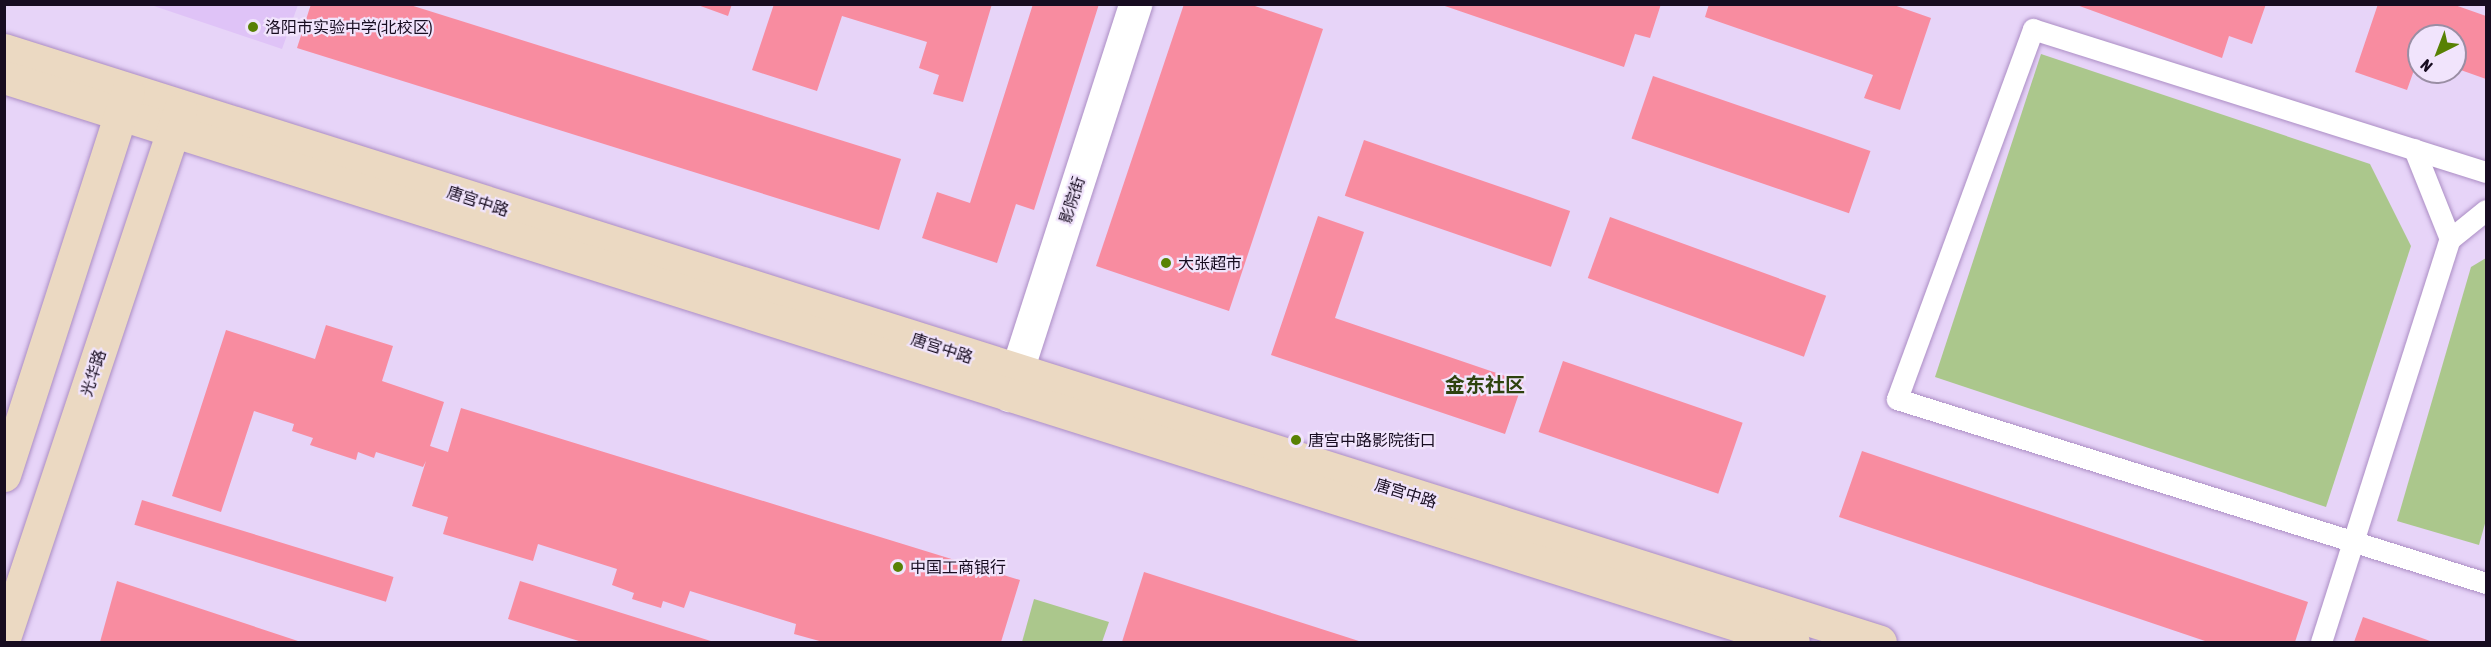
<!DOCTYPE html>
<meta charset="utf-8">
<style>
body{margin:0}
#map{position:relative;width:2491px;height:647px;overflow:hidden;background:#e7d4f8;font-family:"Asap Condensed","Noto Sans SC",sans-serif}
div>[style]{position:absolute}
.built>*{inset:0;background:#dfc3f7}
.green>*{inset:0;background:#abc78c}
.building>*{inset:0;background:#f88ca0;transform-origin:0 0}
.roads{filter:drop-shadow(0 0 2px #ab8dc4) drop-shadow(0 0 2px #ab8dc4)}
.lane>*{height:21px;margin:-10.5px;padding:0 10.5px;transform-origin:10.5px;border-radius:10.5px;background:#fff}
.street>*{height:33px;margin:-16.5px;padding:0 16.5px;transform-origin:16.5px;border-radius:16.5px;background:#fff}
.secondary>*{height:33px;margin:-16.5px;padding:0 16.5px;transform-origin:16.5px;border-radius:16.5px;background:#ebd9c2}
.dots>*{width:16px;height:16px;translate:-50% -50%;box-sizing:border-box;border:3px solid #f1e4fc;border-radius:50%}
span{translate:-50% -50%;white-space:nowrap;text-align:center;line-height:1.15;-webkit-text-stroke:4.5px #f1e4fc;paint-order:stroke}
.poi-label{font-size:16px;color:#170c20}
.left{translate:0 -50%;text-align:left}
.street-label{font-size:16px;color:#170c20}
.quarter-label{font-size:20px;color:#2e420e;font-weight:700}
.frame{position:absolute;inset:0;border:6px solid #170c20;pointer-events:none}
.north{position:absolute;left:2407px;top:24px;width:60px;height:60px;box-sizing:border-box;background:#f1e4fc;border:2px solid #9a8ea4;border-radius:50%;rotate:222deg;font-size:16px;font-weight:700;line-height:24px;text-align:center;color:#170c20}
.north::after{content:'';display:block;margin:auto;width:21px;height:27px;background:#588104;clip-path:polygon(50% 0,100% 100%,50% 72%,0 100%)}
</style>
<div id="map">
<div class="built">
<i style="clip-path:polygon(151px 5px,298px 5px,282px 49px)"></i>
</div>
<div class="green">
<i style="clip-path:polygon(2041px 54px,2370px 164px,2411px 246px,2326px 507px,1935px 377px)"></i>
<i style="clip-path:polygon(2486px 258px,2486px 520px,2479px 545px,2397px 521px,2471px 267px)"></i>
<i style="clip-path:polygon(1034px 599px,1109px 622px,1102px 642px,1022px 642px)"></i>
</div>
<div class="building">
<i style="clip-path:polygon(311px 4px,407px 4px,901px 159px,879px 230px,297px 48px)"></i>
<i style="clip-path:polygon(695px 4px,732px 4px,728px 16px)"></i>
<i style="clip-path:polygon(774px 4px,992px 4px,963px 102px,933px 94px,939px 75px,919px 68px,927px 42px,842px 16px,817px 91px,752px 70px)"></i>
<i style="clip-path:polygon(1033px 4px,1099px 4px,1034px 210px,1016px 204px,997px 263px,922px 238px,937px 192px,970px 203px)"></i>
<i style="clip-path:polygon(1184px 4px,1249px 4px,1323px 29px,1229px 311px,1096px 266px)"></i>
<i style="clip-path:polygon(1439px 4px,1661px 4px,1650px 38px,1635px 34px,1624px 67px)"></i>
<i style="clip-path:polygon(1709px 4px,1891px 4px,1931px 18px,1900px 110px,1864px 98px,1873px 75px,1705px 17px)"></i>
<i style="clip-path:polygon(2074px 4px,2266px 4px,2252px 44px,2229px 36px,2222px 58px)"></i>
<i style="clip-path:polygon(2378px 4px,2452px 4px,2486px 16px,2486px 79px,2455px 68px,2455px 36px,2419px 36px,2419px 56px,2407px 90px,2355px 72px)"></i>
<i style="left:1653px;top:76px;width:230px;height:66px;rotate:19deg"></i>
<i style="left:1364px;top:140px;width:218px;height:59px;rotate:19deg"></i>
<i style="clip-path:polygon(1318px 216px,1364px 232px,1335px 318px,1523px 382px,1505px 434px,1271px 355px)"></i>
<i style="left:1610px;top:217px;width:230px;height:65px;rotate:20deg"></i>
<i style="clip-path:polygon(326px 325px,393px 346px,382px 381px,444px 402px,430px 446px,448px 452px,461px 408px,1020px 580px,1001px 642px,823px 642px,794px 634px,796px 624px,690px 591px,684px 608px,663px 601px,661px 608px,632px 599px,634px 593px,612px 585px,617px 569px,538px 544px,533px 561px,443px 534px,448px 517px,412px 506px,426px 461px,423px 467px,376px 452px,374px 458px,358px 452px,356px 460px,310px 445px,313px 438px,292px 431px,294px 424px,254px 411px,221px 512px,172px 496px,226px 330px,315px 359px)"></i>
<i style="left:1563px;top:361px;width:190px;height:75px;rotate:19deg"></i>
<i style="clip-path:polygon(1862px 451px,2308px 602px,2295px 642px,2208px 642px,1839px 517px)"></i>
<i style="left:142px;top:500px;width:263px;height:26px;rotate:17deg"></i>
<i style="clip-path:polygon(1144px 572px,1362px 642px,1122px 642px)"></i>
<i style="clip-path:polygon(117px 581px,301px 642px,100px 642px)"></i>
<i style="clip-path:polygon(520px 581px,714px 642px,582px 642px,508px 619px)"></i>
<i style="clip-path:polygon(2363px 617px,2433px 642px,2354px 642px)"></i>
</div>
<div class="roads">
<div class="lane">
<i style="left:2414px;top:149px;width:97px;rotate:68.2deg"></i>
<i style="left:2486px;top:172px;width:475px;rotate:-162.5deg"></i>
<i style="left:2033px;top:29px;width:394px;rotate:110.2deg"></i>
<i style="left:1897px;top:399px;width:617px;rotate:17.35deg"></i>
<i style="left:2321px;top:642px;width:423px;rotate:-72.3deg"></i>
<i style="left:2450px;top:239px;width:46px;rotate:-38.9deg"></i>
</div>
<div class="street">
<i style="left:1009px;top:395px;width:411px;rotate:-72.1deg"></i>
</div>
<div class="secondary">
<i style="left:4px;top:50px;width:1967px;rotate:17.51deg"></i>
<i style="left:4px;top:77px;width:1876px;rotate:17.53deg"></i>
<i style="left:4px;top:475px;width:403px;rotate:-72.1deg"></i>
<i style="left:4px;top:638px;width:557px;rotate:-71.57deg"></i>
</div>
</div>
<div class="dots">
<i style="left:253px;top:27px;background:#588104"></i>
<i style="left:1166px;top:263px;background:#588104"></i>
<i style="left:1296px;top:440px;background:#588104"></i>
<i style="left:898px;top:567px;background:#588104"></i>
</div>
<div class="poi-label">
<span class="left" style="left:265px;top:27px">洛阳市实验中学(北校区)</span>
<span class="left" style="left:1178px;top:263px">大张超市</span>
<span class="left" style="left:1308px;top:440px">唐宫中路影院街口</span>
<span class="left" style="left:910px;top:567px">中国工商银行</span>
</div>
<div class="street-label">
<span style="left:1072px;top:200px;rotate:-72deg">影院街</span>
<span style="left:478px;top:201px;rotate:18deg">唐宫中路</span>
<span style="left:942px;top:348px;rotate:18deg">唐宫中路</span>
<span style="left:93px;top:373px;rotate:-72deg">光华路</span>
<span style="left:1406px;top:493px;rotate:17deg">唐宫中路</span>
</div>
<div class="quarter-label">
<span style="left:1485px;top:384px">金东社区</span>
</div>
<div class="frame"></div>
<div class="north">N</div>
</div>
